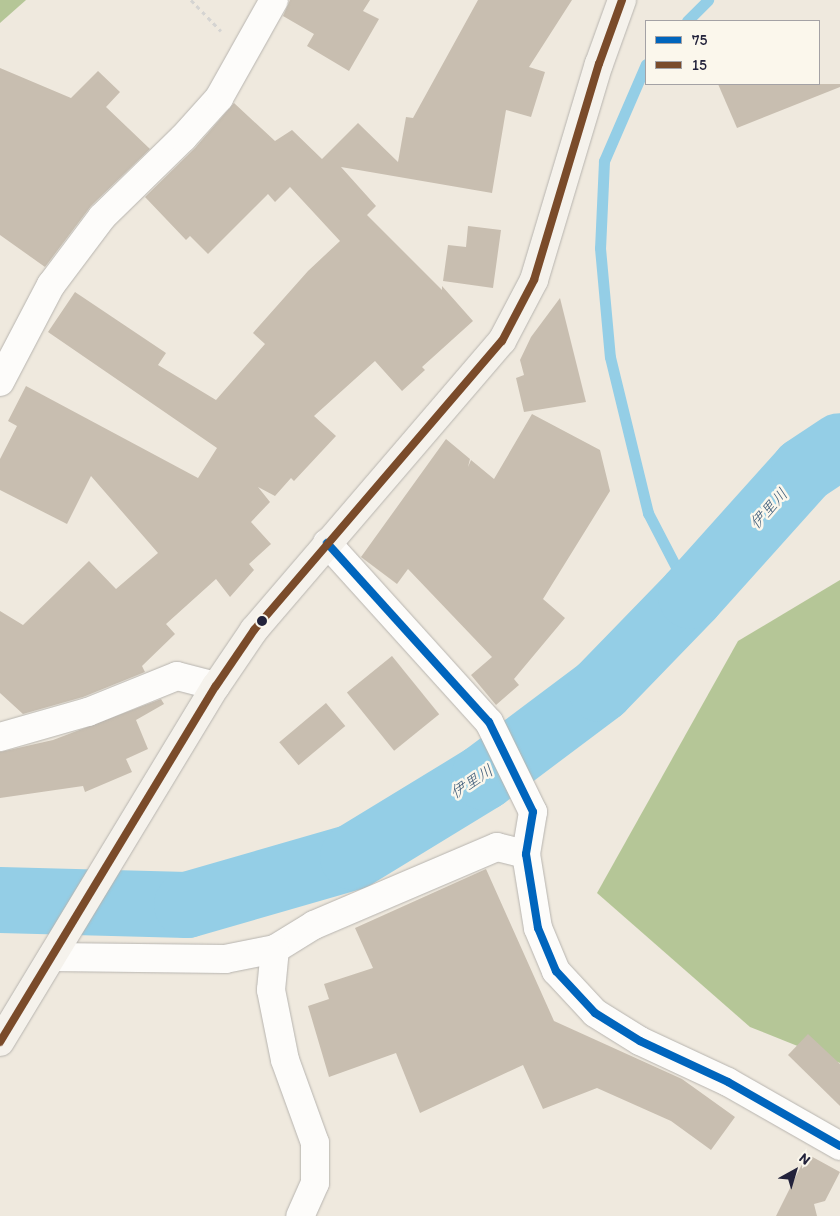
<!DOCTYPE html>
<meta charset="utf-8">
<style>
body{margin:0}
#map{position:relative;width:840px;height:1216px;overflow:hidden;background:#efe9de;font-family:Itim,"Klee One",sans-serif}
div>[style]{position:absolute}
.forest>*{inset:0;background:#b5c697}
.stream>*{height:11px;margin:-5.5px;padding:0 5.5px;transform-origin:5.5px;border-radius:5.5px;background:#94cee6}
.river>*{height:66px;margin:-33px;padding:0 33px;transform-origin:33px;border-radius:33px;background:#94cee6}
.building>*{inset:0;background:#c8beb0;transform-origin:0 0}
.path>*{height:3px;margin-top:-1.5px;transform-origin:0;background:repeating-linear-gradient(90deg,#d5d4d2 0 4px,transparent 0 8px)}
.roads{filter:drop-shadow(0 0 1px #b7b4af) drop-shadow(0 0 1px #b7b4af)}
.street>*{height:28px;margin:-14px;padding:0 14px;transform-origin:14px;border-radius:14px;background:#fdfcfa}
.secondary>*{height:28px;margin:-14px;padding:0 14px;transform-origin:14px;border-radius:14px;background:#f5f2ec}
.bus-1>*{height:8px;margin:-4px;padding:0 4px;transform-origin:4px;border-radius:4px;background:#0065bd}
.bus-2>*{height:8px;margin:-4px;padding:0 4px;transform-origin:4px;border-radius:4px;background:#7a4b2a}
.dots>*{width:14px;height:14px;translate:-50% -50%;box-sizing:border-box;border:2px solid #fbf7ec;border-radius:50%}
span{translate:-50% -50%;white-space:nowrap;text-align:center;line-height:1.15;-webkit-text-stroke:5px #fbf7ec;paint-order:stroke}
.water-label{font-size:16px;color:#3c5a78;font-style:italic}
.legend{position:absolute;left:645px;top:20px;width:175px;height:65px;box-sizing:border-box;background:#fbf7ec;border:1px solid #a4a2a5;margin:0;padding:6px 9px;list-style:none;font-size:15px;color:#22223b}
.legend li{display:flex;align-items:center;gap:10px;height:25px}
.legend b{width:25px;border:1px solid #a4a2a5}
.north{position:absolute;left:770px;top:1146px;width:50px;height:50px;-webkit-text-stroke:4px #fbf7ec;paint-order:stroke;rotate:39deg;font-size:14px;font-weight:700;line-height:20px;text-align:center;color:#22223b}
.north::after{content:'';display:block;margin:auto;width:18px;height:22px;background:#22223b;clip-path:polygon(50% 0,100% 100%,50% 72%,0 100%)}
</style>
<div id="map">
<div class="forest">
<i style="clip-path:polygon(0 0,26px 0,0 23px)"></i>
<i style="clip-path:polygon(840px 580px,840px 1063px,750px 1027px,597px 893px,738px 641px)"></i>
</div>
<div class="stream">
<i style="left:687px;top:21px;width:30px;rotate:-45deg"></i>
<i style="left:646px;top:64px;width:106px;rotate:113.4deg"></i>
<i style="left:604px;top:161px;width:87px;rotate:92.6deg"></i>
<i style="left:600px;top:248px;width:109px;rotate:84.8deg"></i>
<i style="left:610px;top:357px;width:161px;rotate:76.3deg"></i>
<i style="left:648px;top:513px;width:93px;rotate:62.6deg"></i>
</div>
<div class="river">
<i style="left:0;top:900px;width:187px;rotate:1.5deg"></i>
<i style="left:187px;top:905px;width:173px;rotate:-16.1deg"></i>
<i style="left:353px;top:857px;width:153px;rotate:-31.4deg"></i>
<i style="left:484px;top:777px;width:146px;rotate:-36.9deg"></i>
<i style="left:601px;top:689px;width:129px;rotate:-45.9deg"></i>
<i style="left:691px;top:596px;width:169px;rotate:-48.1deg"></i>
<i style="left:804px;top:470px;width:43px;rotate:-33.7deg"></i>
</div>
<div class="building">
<i style="clip-path:polygon(290px 0,370px 0,363px 11px,379px 19px,349px 71px,307px 46px,314px 34px,283px 16px)"></i>
<i style="clip-path:polygon(478px 0,572px 0,529px 67px,545px 72px,531px 117px,506px 110px,492px 193px,341px 167px,376px 206px,367px 215px,442px 290px,442px 286px,473px 321px,422px 367px,425px 370px,402px 391px,375px 361px,314px 416px,336px 436px,294px 481px,291px 478px,275px 496px,258px 487px,270px 502px,251px 522px,271px 544px,249px 564px,254px 570px,230px 597px,216px 579px,166px 624px,175px 634px,142px 666px,145px 672px,83px 697px,23px 714px,0 693px,0 611px,23px 625px,89px 561px,116px 589px,158px 553px,91px 476px,67px 524px,0 490px,0 459px,17px 426px,8px 421px,26px 386px,198px 478px,217px 448px,48px 332px,75px 292px,166px 353px,158px 365px,216px 400px,265px 344px,253px 333px,308px 271px,340px 241px,290px 187px,275px 202px,268px 194px,208px 254px,190px 236px,186px 240px,145px 197px,195px 148px,234px 103px,275px 141px,292px 130px,322px 159px,358px 123px,398px 162px,406px 117px,413px 118px)"></i>
<i style="clip-path:polygon(0 68px,71px 98px,98px 71px,120px 92px,106px 107px,150px 149px,91px 206px,45px 267px,0 235px)"></i>
<i style="clip-path:polygon(718px 84px,840px 84px,840px 87px,737px 128px)"></i>
<i style="clip-path:polygon(468px 226px,501px 230px,493px 288px,443px 281px,448px 245px,466px 247px)"></i>
<i style="clip-path:polygon(560px 298px,586px 402px,524px 412px,516px 378px,524px 375px,520px 360px,531px 337px)"></i>
<i style="clip-path:polygon(532px 414px,600px 450px,610px 491px,543px 599px,565px 618px,514px 679px,519px 685px,496px 705px,471px 675px,492px 657px,408px 569px,397px 584px,361px 557px,446px 439px,470px 459px,468px 467px,471px 460px,494px 479px)"></i>
<i style="left:392px;top:656px;width:75px;height:58px;rotate:51deg"></i>
<i style="clip-path:polygon(161px 699px,164px 704px,136px 720px,148px 749px,126px 759px,132px 772px,85px 792px,83px 786px,0 798px,0 752px,53px 740px)"></i>
<i style="left:326px;top:703px;width:30px;height:61px;rotate:50deg"></i>
<i style="clip-path:polygon(486px 869px,554px 1021px,682px 1079px,735px 1117px,711px 1150px,671px 1121px,597px 1088px,543px 1109px,523px 1065px,420px 1113px,396px 1053px,329px 1077px,308px 1006px,329px 999px,324px 984px,373px 968px,355px 928px)"></i>
<i style="clip-path:polygon(808px 1034px,840px 1064px,840px 1106px,788px 1055px)"></i>
<i style="clip-path:polygon(807px 1154px,840px 1172px,825px 1201px,814px 1204px,817px 1216px,776px 1216px)"></i>
</div>
<div class="path">
<i style="left:191px;top:0;width:43px;rotate:45.9deg"></i>
</div>
<div class="roads">
<div class="street">
<i style="left:0;top:382px;width:110px;rotate:-62.3deg"></i>
<i style="left:51px;top:285px;width:85px;rotate:-53.1deg"></i>
<i style="left:102px;top:217px;width:113px;rotate:-44.3deg"></i>
<i style="left:183px;top:138px;width:54px;rotate:-48deg"></i>
<i style="left:219px;top:98px;width:112px;rotate:-60.7deg"></i>
<i style="left:327px;top:543px;width:241px;rotate:47.9deg"></i>
<i style="left:489px;top:722px;width:100px;rotate:63.9deg"></i>
<i style="left:533px;top:812px;width:43px;rotate:99.5deg"></i>
<i style="left:526px;top:854px;width:75px;rotate:80.8deg"></i>
<i style="left:538px;top:928px;width:47px;rotate:67.3deg"></i>
<i style="left:556px;top:971px;width:57px;rotate:47.1deg"></i>
<i style="left:595px;top:1013px;width:53px;rotate:31.9deg"></i>
<i style="left:640px;top:1041px;width:97px;rotate:25deg"></i>
<i style="left:728px;top:1082px;width:129px;rotate:29.7deg"></i>
<i style="left:0;top:737px;width:91px;rotate:-15.9deg"></i>
<i style="left:88px;top:712px;width:96px;rotate:-22deg"></i>
<i style="left:177px;top:676px;width:40px;rotate:14.4deg"></i>
<i style="left:275px;top:949px;width:46px;rotate:-31.6deg"></i>
<i style="left:314px;top:925px;width:199px;rotate:-23.1deg"></i>
<i style="left:497px;top:847px;width:30px;rotate:14deg"></i>
<i style="left:52px;top:957px;width:173px;rotate:0.7deg"></i>
<i style="left:225px;top:959px;width:51px;rotate:-11.3deg"></i>
<i style="left:275px;top:949px;width:41px;rotate:95.6deg"></i>
<i style="left:271px;top:990px;width:71px;rotate:78.7deg"></i>
<i style="left:285px;top:1060px;width:88px;rotate:70.1deg"></i>
<i style="left:315px;top:1143px;width:40px;rotate:90deg"></i>
<i style="left:315px;top:1183px;width:36px;rotate:114deg"></i>
</div>
<div class="secondary">
<i style="left:0;top:1042px;width:416px;rotate:-58.8deg"></i>
<i style="left:216px;top:686px;width:68px;rotate:-55.8deg"></i>
<i style="left:254px;top:630px;width:381px;rotate:-49.4deg"></i>
<i style="left:502px;top:341px;width:69px;rotate:-62.3deg"></i>
<i style="left:534px;top:280px;width:226px;rotate:-73.3deg"></i>
<i style="left:599px;top:64px;width:68px;rotate:-70.2deg"></i>
</div>
</div>
<div class="bus-1">
<i style="left:327px;top:543px;width:241px;rotate:47.9deg"></i>
<i style="left:489px;top:722px;width:100px;rotate:63.9deg"></i>
<i style="left:533px;top:812px;width:43px;rotate:99.5deg"></i>
<i style="left:526px;top:854px;width:75px;rotate:80.8deg"></i>
<i style="left:538px;top:928px;width:47px;rotate:67.3deg"></i>
<i style="left:556px;top:971px;width:57px;rotate:47.1deg"></i>
<i style="left:595px;top:1013px;width:53px;rotate:31.9deg"></i>
<i style="left:640px;top:1041px;width:97px;rotate:25deg"></i>
<i style="left:728px;top:1082px;width:129px;rotate:29.7deg"></i>
</div>
<div class="bus-2">
<i style="left:0;top:1042px;width:416px;rotate:-58.8deg"></i>
<i style="left:216px;top:686px;width:68px;rotate:-55.8deg"></i>
<i style="left:254px;top:630px;width:381px;rotate:-49.4deg"></i>
<i style="left:502px;top:341px;width:69px;rotate:-62.3deg"></i>
<i style="left:534px;top:280px;width:226px;rotate:-73.3deg"></i>
<i style="left:599px;top:64px;width:68px;rotate:-70.2deg"></i>
</div>
<div class="dots">
<i style="left:262px;top:621px;background:#22223b"></i>
</div>
<div class="water-label">
<span style="left:769px;top:509px;rotate:-48deg">伊里川</span>
<span style="left:472px;top:782px;rotate:-33deg">伊里川</span>
</div>
<ul class="legend">
<li><b style="height:6px;background:#0065bd"></b>75</li>
<li><b style="height:6px;background:#7a4b2a"></b>15</li>
</ul>
<div class="north">N</div>
</div>
